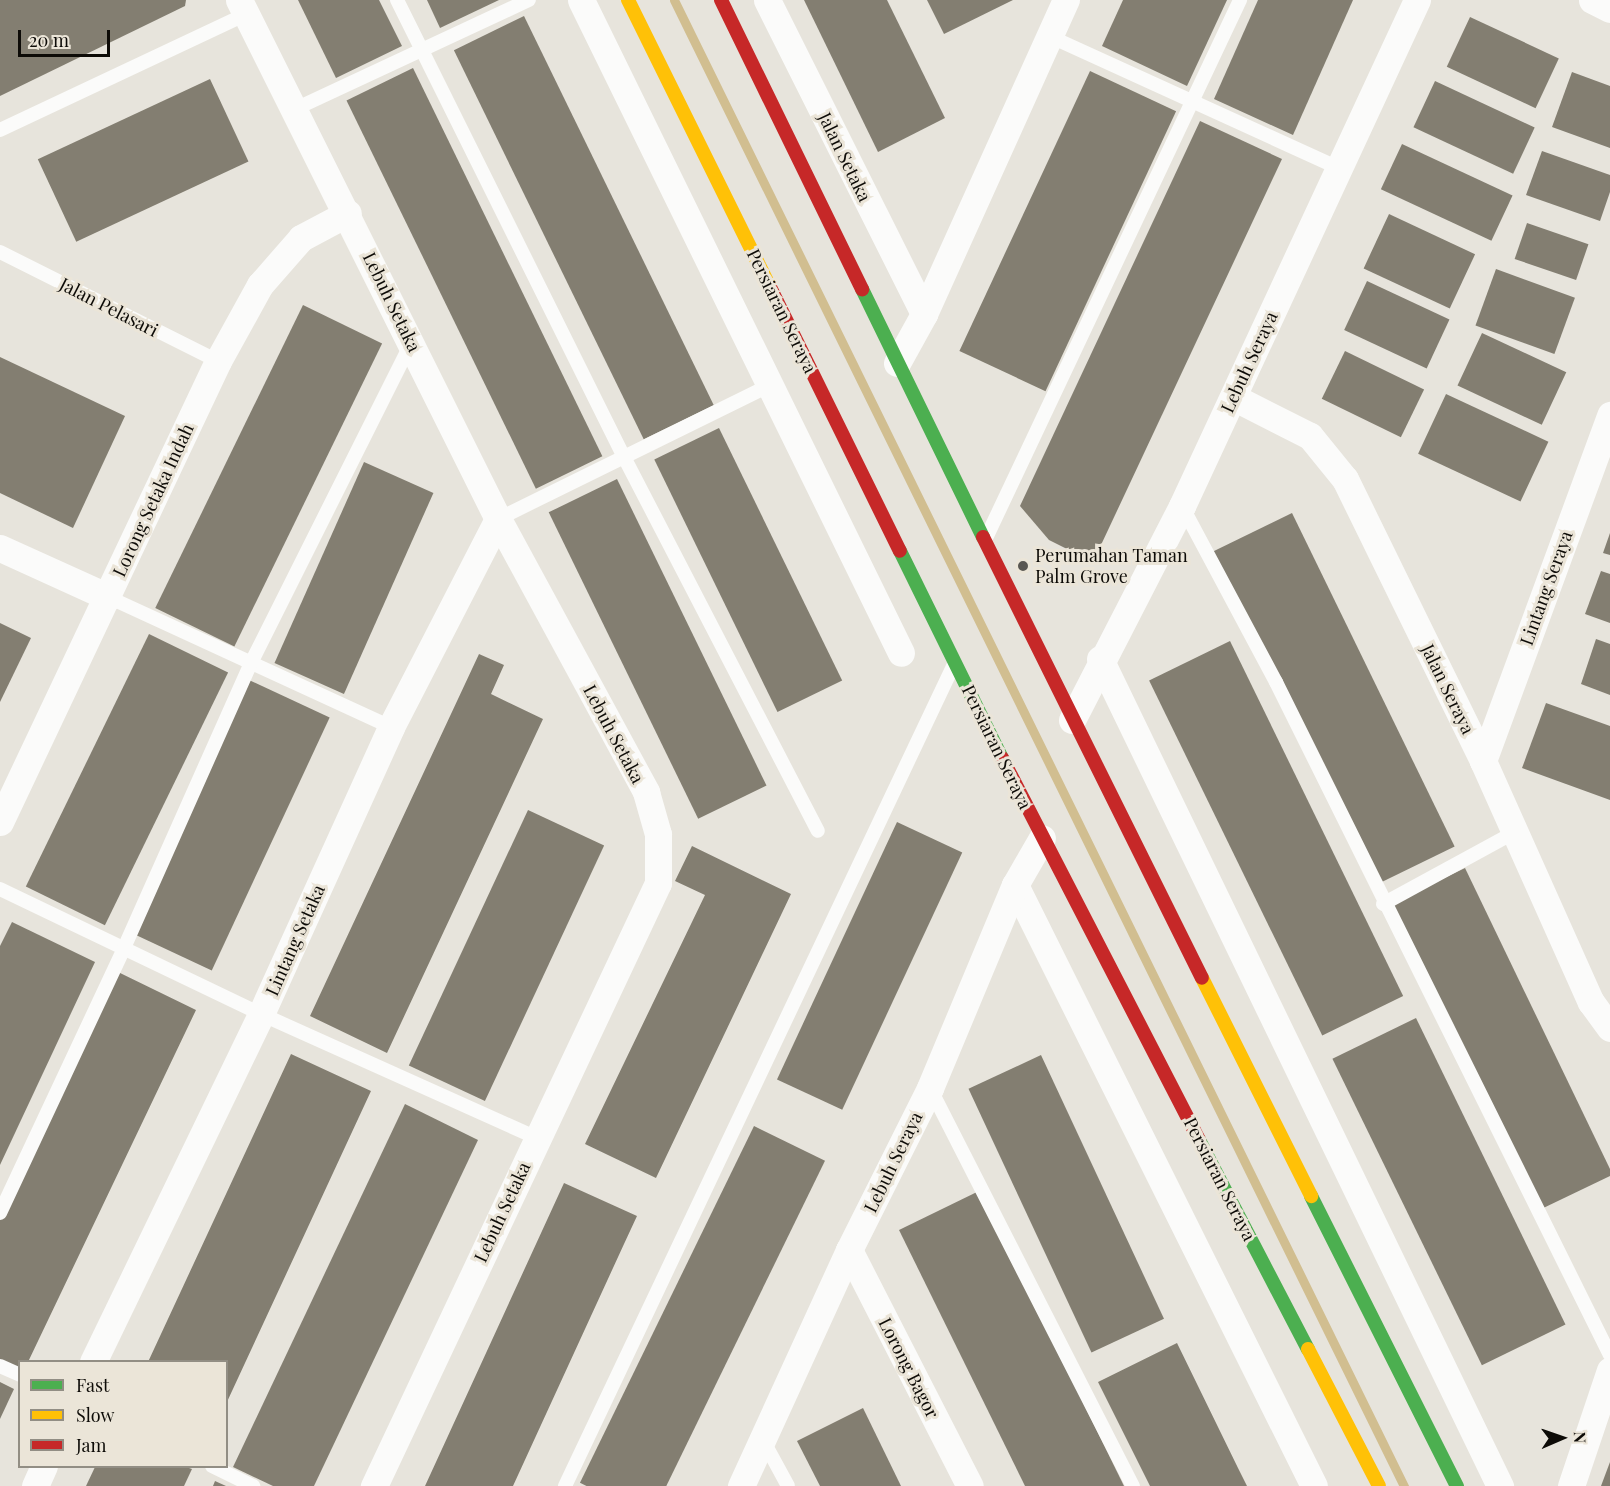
<!DOCTYPE html>
<style>
body{margin:0}
#map{position:relative;width:1610px;height:1486px;overflow:hidden;background:#e7e4dc;font-family:"Playfair Display",serif}
div>[style]{position:absolute}
.stream>*{height:9px;margin:-4.5px;padding:0 4.5px;transform-origin:4.5px;border-radius:4.5px;background:#d1be90}
.building>*{inset:0;background:#837e71;transform-origin:0 0}
.lane>*{height:14px;margin:-7px;padding:0 7px;transform-origin:7px;border-radius:7px;background:#fbfbfa}
.street>*{height:27px;margin:-13.5px;padding:0 13.5px;transform-origin:13.5px;border-radius:13.5px;background:#fbfbfa}
.fast>*{height:14px;margin:-7px;padding:0 7px;transform-origin:7px;border-radius:7px;background:#4caf50}
.slow>*{height:14px;margin:-7px;padding:0 7px;transform-origin:7px;border-radius:7px;background:#ffc107}
.jam>*{height:14px;margin:-7px;padding:0 7px;transform-origin:7px;border-radius:7px;background:#c62828}
.dots>*{width:16px;height:16px;translate:-50% -50%;box-sizing:border-box;border:3px solid #ebe5d8;border-radius:50%}
span{translate:-50% -50%;white-space:nowrap;text-align:center;line-height:1.15;-webkit-text-stroke:6px #ebe5d8;paint-order:stroke}
.street-label{font-size:18px;color:#0d0b07}
.poi-label{font-size:18px;color:#0d0b07}
.left{translate:0 -50%;text-align:left}
.legend{position:absolute;left:18px;top:1360px;width:210px;height:108px;box-sizing:border-box;background:#ebe5d8;border:2px solid #928e84;margin:0;padding:8px 10px;list-style:none;font-size:18px;color:#0d0b07}
.legend li{display:flex;align-items:center;gap:12px;height:30px}
.legend b{width:30px;border:2px solid #928e84}
.north{position:absolute;left:1532px;top:1408px;width:60px;height:60px;-webkit-text-stroke:4px #ebe5d8;paint-order:stroke;rotate:88deg;font-size:16px;font-weight:700;line-height:24px;text-align:center;color:#0d0b07}
.north::after{content:'';display:block;margin:auto;width:21px;height:27px;background:#0d0b07;clip-path:polygon(50% 0,100% 100%,50% 72%,0 100%)}
.scale{position:absolute;left:18px;top:30px;width:92px;height:27px;box-sizing:border-box;border:3px solid #0d0b07;border-top:0;padding-left:8px;font-size:18px;line-height:21px;white-space:nowrap;color:#0d0b07;-webkit-text-stroke:4px #ebe5d8;paint-order:stroke}
</style>
<div id="map">
<div class="stream">
<i style="left:674px;top:0;width:1656px;rotate:63.84deg"></i>
</div>
<div class="building">
<i style="clip-path:polygon(0 0,186px 0,185px 6px,0 96px)"></i>
<i style="clip-path:polygon(298px 0,379px 0,402px 46px,336px 78px)"></i>
<i style="clip-path:polygon(427px 0,499px 0,440px 28px)"></i>
<i style="clip-path:polygon(804px 0,887px 0,945px 118px,878px 152px)"></i>
<i style="clip-path:polygon(927px 0,1013px 0,944px 34px)"></i>
<i style="clip-path:polygon(1123px 0,1227px 0,1187px 86px,1102px 46px)"></i>
<i style="clip-path:polygon(1258px 0,1353px 0,1293px 135px,1214px 99px)"></i>
<i style="left:524px;top:16px;width:433px;height:78px;rotate:64deg"></i>
<i style="left:1470px;top:17px;width:98px;height:55px;rotate:25deg"></i>
<i style="left:413px;top:68px;width:432px;height:74px;rotate:64deg"></i>
<i style="left:1090px;top:71px;width:95px;height:309px;rotate:25deg"></i>
<i style="clip-path:polygon(1572px 72px,1610px 86px,1610px 148px,1552px 127px)"></i>
<i style="left:210px;top:79px;width:91px;height:190px;rotate:65deg"></i>
<i style="left:1435px;top:81px;width:110px;height:51px;rotate:25deg"></i>
<i style="clip-path:polygon(1200px 121px,1282px 159px,1093px 562px,1049px 540px,1020px 506px)"></i>
<i style="left:1402px;top:144px;width:122px;height:50px;rotate:25deg"></i>
<i style="clip-path:polygon(1542px 151px,1610px 175px,1610px 192px,1600px 221px,1526px 195px)"></i>
<i style="left:1389px;top:214px;width:95px;height:60px;rotate:25deg"></i>
<i style="left:1527px;top:223px;width:65px;height:38px;rotate:19deg"></i>
<i style="left:1496px;top:269px;width:84px;height:60px;rotate:20deg"></i>
<i style="left:1367px;top:281px;width:91px;height:54px;rotate:25deg"></i>
<i style="left:303px;top:305px;width:88px;height:337px;rotate:26deg"></i>
<i style="left:1482px;top:333px;width:93px;height:58px;rotate:25deg"></i>
<i style="left:1345px;top:351px;width:88px;height:53px;rotate:26deg"></i>
<i style="clip-path:polygon(0 357px,125px 416px,73px 528px,0 493px)"></i>
<i style="left:1446px;top:394px;width:113px;height:66px;rotate:25deg"></i>
<i style="left:719px;top:428px;width:281px;height:72px;rotate:64deg"></i>
<i style="left:364px;top:462px;width:76px;height:220px;rotate:24deg"></i>
<i style="left:617px;top:479px;width:341px;height:76px;rotate:64deg"></i>
<i style="left:1292px;top:513px;width:371px;height:89px;rotate:64deg"></i>
<i style="clip-path:polygon(1610px 533px,1610px 555px,1603px 553px)"></i>
<i style="clip-path:polygon(1601px 571px,1610px 574px,1610px 623px,1585px 614px)"></i>
<i style="clip-path:polygon(0 623px,31px 638px,0 702px)"></i>
<i style="left:149px;top:634px;width:88px;height:281px;rotate:26deg"></i>
<i style="clip-path:polygon(1596px 639px,1610px 644px,1610px 695px,1581px 684px)"></i>
<i style="left:1230px;top:641px;width:395px;height:90px;rotate:64deg"></i>
<i style="clip-path:polygon(479px 654px,504px 665px,491px 694px,543px 719px,387px 1053px,310px 1016px)"></i>
<i style="left:249px;top:680px;width:89px;height:279px;rotate:25deg"></i>
<i style="clip-path:polygon(1546px 703px,1610px 726px,1610px 800px,1522px 768px)"></i>
<i style="left:528px;top:810px;width:84px;height:282px;rotate:25deg"></i>
<i style="left:897px;top:822px;width:72px;height:284px;rotate:25deg"></i>
<i style="clip-path:polygon(692px 846px,791px 894px,656px 1178px,585px 1144px,705px 895px,675px 881px)"></i>
<i style="clip-path:polygon(1465px 868px,1610px 1169px,1610px 1176px,1535px 1212px,1387px 906px)"></i>
<i style="clip-path:polygon(12px 922px,95px 962px,0 1165px,0 946px)"></i>
<i style="clip-path:polygon(118px 972px,196px 1010px,28px 1362px,20px 1362px,20px 1369px,0 1360px,0 1220px)"></i>
<i style="left:1416px;top:1018px;width:341px;height:93px;rotate:64deg"></i>
<i style="clip-path:polygon(291px 1054px,371px 1091px,226px 1404px,226px 1362px,148px 1362px)"></i>
<i style="left:1041px;top:1055px;width:291px;height:80px;rotate:65deg"></i>
<i style="clip-path:polygon(405px 1104px,478px 1140px,314px 1486px,273px 1486px,233px 1467px)"></i>
<i style="left:754px;top:1126px;width:79px;height:397px;rotate:26deg"></i>
<i style="clip-path:polygon(564px 1183px,637px 1216px,624px 1244px,513px 1486px,425px 1486px)"></i>
<i style="clip-path:polygon(979px 1191px,1044px 1323px,1124px 1486px,1025px 1486px,899px 1230px)"></i>
<i style="clip-path:polygon(1177px 1343px,1238px 1468px,1247px 1486px,1150px 1486px,1098px 1382px)"></i>
<i style="clip-path:polygon(0 1382px,14px 1389px,0 1419px)"></i>
<i style="clip-path:polygon(863px 1408px,901px 1486px,820px 1486px,797px 1441px)"></i>
<i style="clip-path:polygon(1610px 1462px,1610px 1486px,1601px 1486px)"></i>
<i style="clip-path:polygon(95px 1467px,186px 1467px,192px 1469px,184px 1486px,86px 1486px)"></i>
<i style="clip-path:polygon(215px 1481px,226px 1486px,213px 1486px)"></i>
</div>
<div class="lane">
<i style="left:397px;top:0;width:510px;rotate:63.59deg"></i>
<i style="left:624px;top:457px;width:421px;rotate:62.6deg"></i>
<i style="left:1049px;top:36px;width:318px;rotate:24.5deg"></i>
<i style="left:295px;top:109px;width:258px;rotate:-25deg"></i>
<i style="left:0;top:130px;width:272px;rotate:-25.2deg"></i>
<i style="left:0;top:252px;width:244px;rotate:26.6deg"></i>
<i style="left:1182px;top:506px;width:200px;rotate:61.9deg"></i>
<i style="left:1276px;top:682px;width:751px;rotate:63.61deg"></i>
<i style="left:498px;top:519px;width:305px;rotate:-26.2deg"></i>
<i style="left:987px;top:536px;width:593px;rotate:-64.73deg"></i>
<i style="left:108px;top:597px;width:311px;rotate:24.7deg"></i>
<i style="left:0;top:889px;width:289px;rotate:25.6deg"></i>
<i style="left:261px;top:1014px;width:303px;rotate:24.2deg"></i>
<i style="left:1383px;top:904px;width:148px;rotate:-28.6deg"></i>
<i style="left:930px;top:1088px;width:447px;rotate:63deg"></i>
<i style="left:0;top:1213px;width:293px;rotate:-64.9deg"></i>
<i style="left:124px;top:948px;width:312px;rotate:-66deg"></i>
<i style="left:251px;top:663px;width:357px;rotate:-63.4deg"></i>
<i style="left:0;top:1366px;width:22px;rotate:24deg"></i>
<i style="left:763px;top:1440px;width:52px;rotate:61.5deg"></i>
<i style="left:212px;top:1466px;width:46px;rotate:26deg"></i>
<i style="left:565px;top:1486px;width:909px;rotate:-64.67deg"></i>
</div>
<div class="street">
<i style="left:239px;top:0;width:580px;rotate:63.48deg"></i>
<i style="left:498px;top:519px;width:311px;rotate:61.5deg"></i>
<i style="left:646px;top:792px;width:44px;rotate:74.1deg"></i>
<i style="left:658px;top:834px;width:49px;rotate:90deg"></i>
<i style="left:658px;top:883px;width:667px;rotate:115.22deg"></i>
<i style="left:581px;top:0;width:727px;rotate:63.89deg"></i>
<i style="left:767px;top:0;width:351px;rotate:63.4deg"></i>
<i style="left:1592px;top:0;width:20px;rotate:27deg"></i>
<i style="left:897px;top:363px;width:56px;rotate:-61.1deg"></i>
<i style="left:924px;top:314px;width:345px;rotate:-65.7deg"></i>
<i style="left:1233px;top:397px;width:86px;rotate:26.9deg"></i>
<i style="left:1310px;top:436px;width:55px;rotate:50.9deg"></i>
<i style="left:1345px;top:479px;width:314px;rotate:63.9deg"></i>
<i style="left:1483px;top:761px;width:264px;rotate:65.9deg"></i>
<i style="left:1591px;top:1002px;width:32px;rotate:54deg"></i>
<i style="left:0;top:548px;width:119px;rotate:24.4deg"></i>
<i style="left:1100px;top:659px;width:919px;rotate:64.19deg"></i>
<i style="left:1072px;top:720px;width:241px;rotate:-62.8deg"></i>
<i style="left:1182px;top:506px;width:558px;rotate:-65.09deg"></i>
<i style="left:1483px;top:761px;width:369px;rotate:-69.8deg"></i>
<i style="left:0;top:822px;width:510px;rotate:-64.69deg"></i>
<i style="left:218px;top:361px;width:87px;rotate:-61.1deg"></i>
<i style="left:260px;top:285px;width:62px;rotate:-48.9deg"></i>
<i style="left:301px;top:238px;width:53px;rotate:-28deg"></i>
<i style="left:1015px;top:885px;width:671px;rotate:63.55deg"></i>
<i style="left:849px;top:1250px;width:265px;rotate:62.9deg"></i>
<i style="left:93px;top:1362px;width:386px;rotate:-64.2deg"></i>
<i style="left:261px;top:1014px;width:315px;rotate:-65.6deg"></i>
<i style="left:391px;top:727px;width:234px;rotate:-62.8deg"></i>
<i style="left:35px;top:1486px;width:22px;rotate:-66deg"></i>
<i style="left:741px;top:1486px;width:260px;rotate:-65.4deg"></i>
<i style="left:849px;top:1250px;width:181px;rotate:-63.4deg"></i>
<i style="left:930px;top:1088px;width:220px;rotate:-67.3deg"></i>
<i style="left:1015px;top:885px;width:54px;rotate:-60.1deg"></i>
<i style="left:1571px;top:1486px;width:122px;rotate:-71.4deg"></i>
</div>
<div class="fast">
<i style="left:862px;top:289px;width:276px;rotate:64deg"></i>
<i style="left:900px;top:551px;width:231px;rotate:63.8deg"></i>
<i style="left:1199px;top:1140px;width:236px;rotate:62.5deg"></i>
<i style="left:1311px;top:1196px;width:325px;rotate:63.3deg"></i>
</div>
<div class="slow">
<i style="left:628px;top:0;width:320px;rotate:63.7deg"></i>
<i style="left:1202px;top:978px;width:244px;rotate:63.4deg"></i>
<i style="left:1308px;top:1349px;width:154px;rotate:62.6deg"></i>
</div>
<div class="jam">
<i style="left:721px;top:0;width:322px;rotate:64deg"></i>
<i style="left:770px;top:287px;width:294px;rotate:63.8deg"></i>
<i style="left:983px;top:537px;width:492px;rotate:63.6deg"></i>
<i style="left:1002px;top:758px;width:430px;rotate:62.7deg"></i>
</div>
<div class="dots">
<i style="left:1023px;top:566px;background:#595752"></i>
</div>
<div class="street-label">
<span style="left:845px;top:157px;rotate:64deg">Jalan Setaka</span>
<span style="left:392px;top:302px;rotate:64deg">Lebuh Setaka</span>
<span style="left:109px;top:307px;rotate:27deg">Jalan Pelasari</span>
<span style="left:782px;top:311px;rotate:64deg">Persiaran Seraya</span>
<span style="left:1249px;top:362px;rotate:-65deg">Lebuh Seraya</span>
<span style="left:153px;top:500px;rotate:-65deg">Lorong Setaka Indah</span>
<span style="left:1546px;top:588px;rotate:-70deg">Lintang Seraya</span>
<span style="left:1448px;top:689px;rotate:64deg">Jalan Seraya</span>
<span style="left:614px;top:734px;rotate:62deg">Lebuh Setaka</span>
<span style="left:997px;top:747px;rotate:64deg">Persiaran Seraya</span>
<span style="left:295px;top:940px;rotate:-66deg">Lintang Setaka</span>
<span style="left:893px;top:1162px;rotate:-64deg">Lebuh Seraya</span>
<span style="left:1220px;top:1179px;rotate:63deg">Persiaran Seraya</span>
<span style="left:502px;top:1212px;rotate:-65deg">Lebuh Setaka</span>
<span style="left:909px;top:1368px;rotate:63deg">Lorong Bagor</span>
</div>
<div class="poi-label">
<span class="left" style="left:1035px;top:566px">Perumahan Taman<br>Palm Grove</span>
</div>
<ul class="legend">
<li><b style="height:8px;background:#4caf50"></b>Fast</li>
<li><b style="height:8px;background:#ffc107"></b>Slow</li>
<li><b style="height:8px;background:#c62828"></b>Jam</li>
</ul>
<div class="north">N</div>
<div class="scale">20 m</div>
</div>
